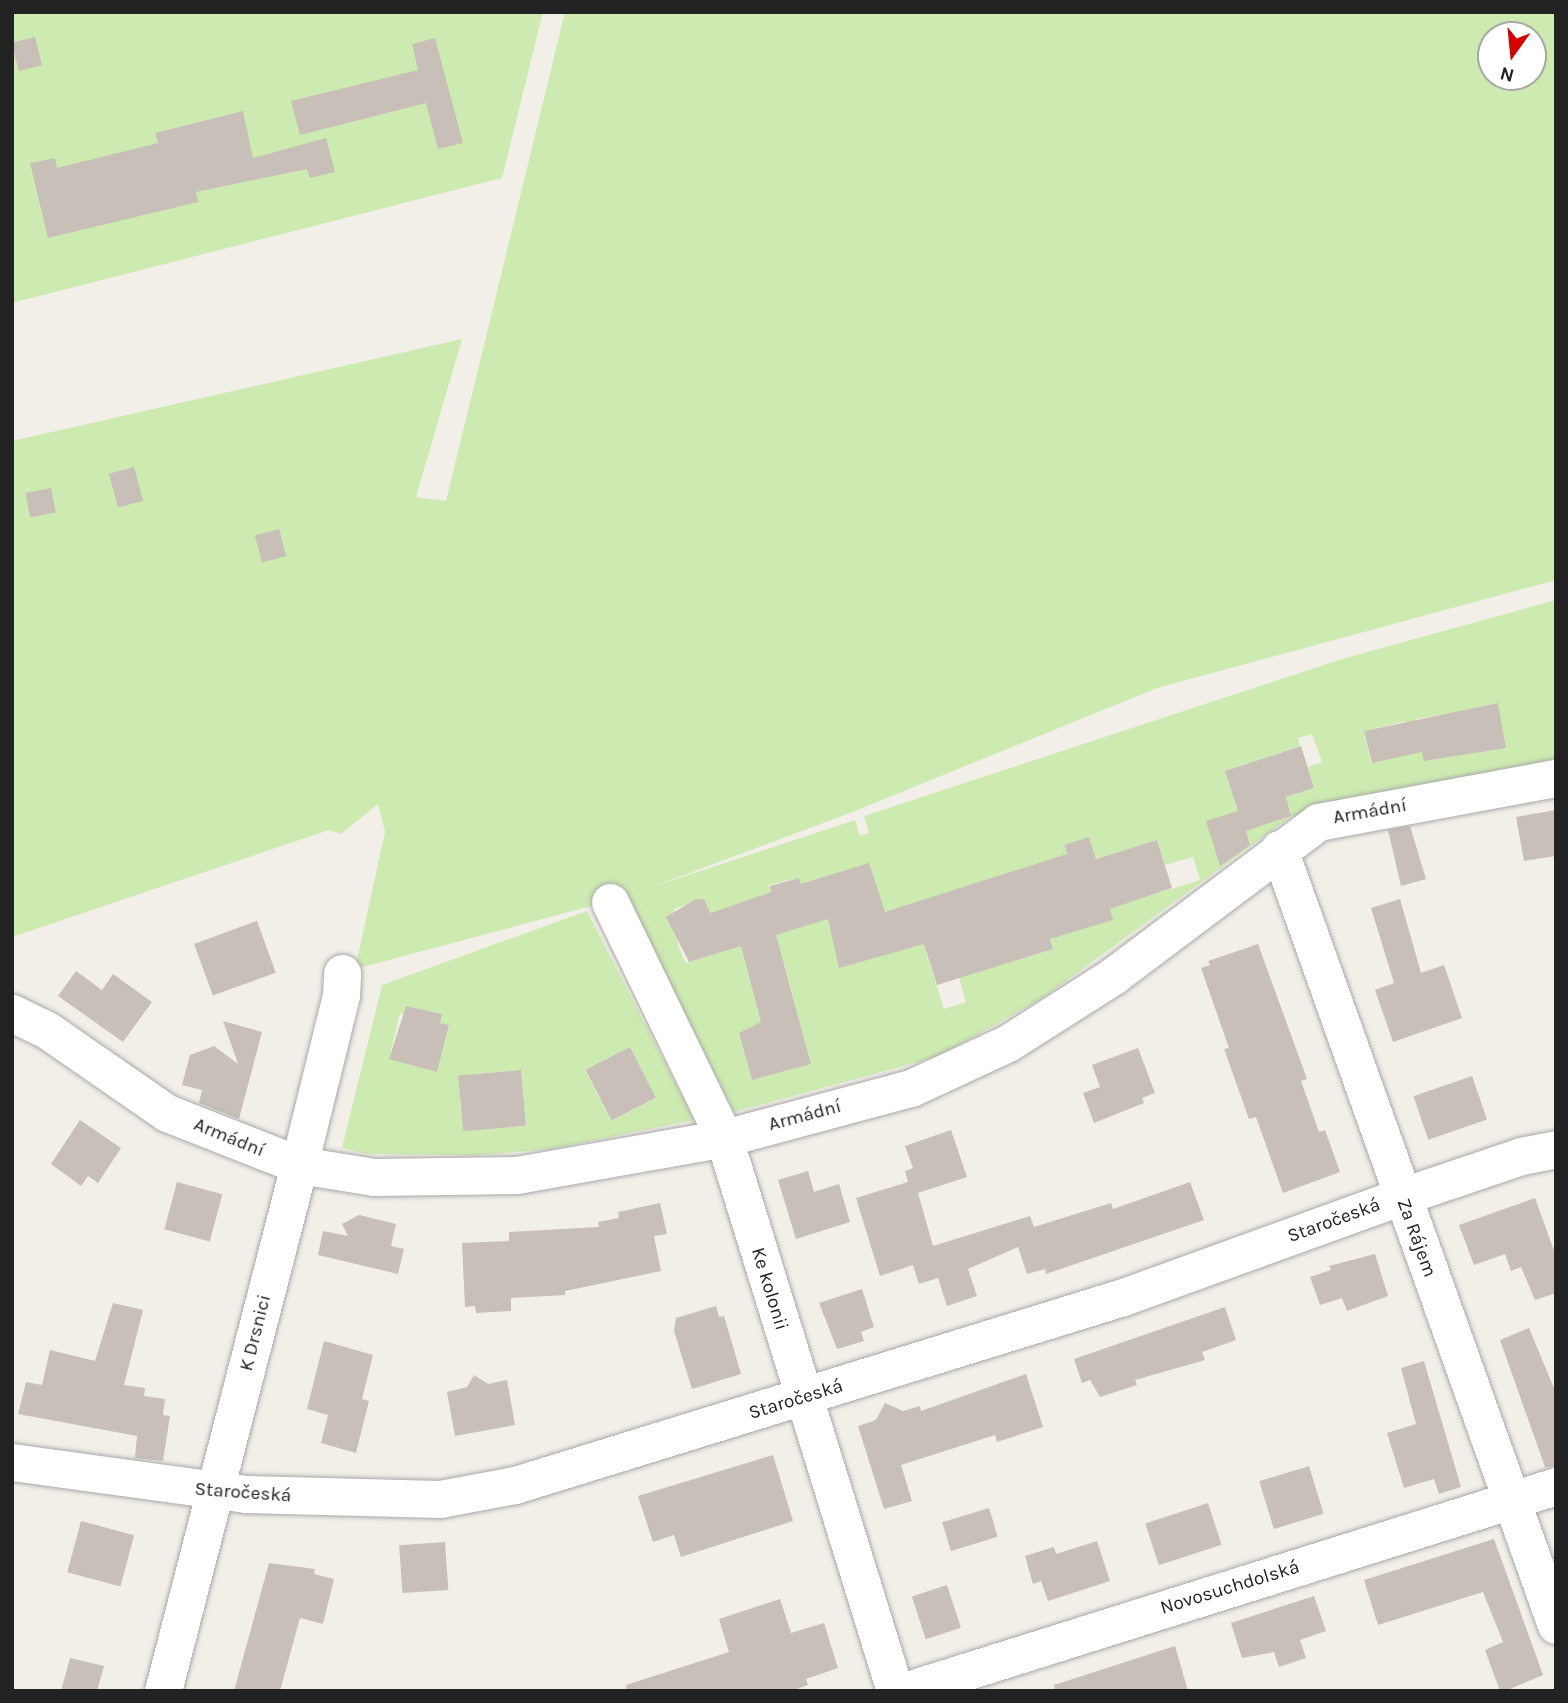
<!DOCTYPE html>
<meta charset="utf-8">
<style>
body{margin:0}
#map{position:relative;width:1568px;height:1703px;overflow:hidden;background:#f2efe9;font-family:Karla,sans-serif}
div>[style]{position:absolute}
.grass>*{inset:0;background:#cdebb0}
.building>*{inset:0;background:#c7bfb8;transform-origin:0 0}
.roads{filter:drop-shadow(0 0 2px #a9a9a9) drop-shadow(0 0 2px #a9a9a9)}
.minor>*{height:37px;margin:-18.5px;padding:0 18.5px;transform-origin:18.5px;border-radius:18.5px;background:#fff}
span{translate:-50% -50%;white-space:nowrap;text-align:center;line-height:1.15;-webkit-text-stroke:7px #fff;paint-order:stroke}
.street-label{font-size:19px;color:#222}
.frame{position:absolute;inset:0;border:14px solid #222;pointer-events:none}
.north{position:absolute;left:1477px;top:21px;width:70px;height:70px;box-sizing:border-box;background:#fff;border:2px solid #a7a7a7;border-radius:50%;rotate:195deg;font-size:19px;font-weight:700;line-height:28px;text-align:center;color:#222}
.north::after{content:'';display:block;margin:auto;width:24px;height:32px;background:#d40000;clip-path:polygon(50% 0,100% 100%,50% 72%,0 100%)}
</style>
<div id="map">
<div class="grass">
<i style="clip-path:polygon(12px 12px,543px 12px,502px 178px,12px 303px)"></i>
<i style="clip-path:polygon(evenodd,565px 12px,1556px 12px,1556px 580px,1157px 688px,850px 813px,652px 887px,855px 820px,860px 836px,869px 833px,864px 816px,1342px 659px,1556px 600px,1556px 759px,1307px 809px,1286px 820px,1044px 997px,940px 1056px,734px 1112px,625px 897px,355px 969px,385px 832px,378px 804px,341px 834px,329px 830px,12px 937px,12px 441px,462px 339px,416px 497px,446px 501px,565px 12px,1491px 35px,1533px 35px,1533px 77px,1491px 77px,1491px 35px,565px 12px,1446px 714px,1455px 756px,1425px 761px,1416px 719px,1446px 714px,565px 12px,1406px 721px,1414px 753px,1371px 763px,1364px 731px,1406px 721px,565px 12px,1312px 734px,1322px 762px,1308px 767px,1314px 788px,1286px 797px,1291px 816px,1274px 822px,1237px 808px,1225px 771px,1300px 746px,1298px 738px,1312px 734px,565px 12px,1089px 838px,1096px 859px,1157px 840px,1165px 865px,1193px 857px,1200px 880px,1120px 905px,1108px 901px,1089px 927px,1064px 845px,1089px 838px,565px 12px,1033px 865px,1053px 949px,1018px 960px,1009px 954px,986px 880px,1033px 865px,565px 12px,798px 878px,814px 923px,686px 963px,678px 946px,674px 909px,704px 899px,718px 925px,746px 901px,771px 892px,769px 885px,798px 878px,565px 12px,926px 952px,977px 972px,959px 978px,966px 1002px,944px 1009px,926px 952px,565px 12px,784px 963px,811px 1064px,752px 1080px,739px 1033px,761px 1022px,748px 972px,784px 963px)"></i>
<i style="clip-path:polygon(evenodd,587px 911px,694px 1120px,551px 1149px,482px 1155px,366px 1154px,342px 1148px,382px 985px,587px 911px,407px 1006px,441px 1014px,440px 1023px,449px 1025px,437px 1071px,389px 1059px,400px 1013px,404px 1014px,407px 1006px,587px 911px,630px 1047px,656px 1098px,611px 1121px,585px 1070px,630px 1047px,587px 911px,521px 1070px,526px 1126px,463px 1130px,460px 1100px,474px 1081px,474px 1074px,521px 1070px)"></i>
</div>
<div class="building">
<i style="left:35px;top:37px;width:29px;height:24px;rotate:76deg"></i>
<i style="clip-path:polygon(435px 38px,463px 143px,438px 149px,426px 103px,300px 135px,291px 101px,418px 70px,412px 44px)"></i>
<i style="clip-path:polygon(243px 111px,253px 158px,326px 138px,335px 172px,310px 178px,307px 169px,196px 192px,198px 202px,48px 238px,30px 163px,55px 158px,57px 168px,158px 143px,155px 133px)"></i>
<i style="left:134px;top:467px;width:35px;height:26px;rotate:75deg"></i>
<i style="left:51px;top:488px;width:25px;height:26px;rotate:79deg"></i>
<i style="left:279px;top:529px;width:28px;height:25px;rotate:75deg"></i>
<i style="clip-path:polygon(1498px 703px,1506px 748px,1424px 761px,1422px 752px,1372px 763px,1364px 731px)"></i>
<i style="clip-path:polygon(1301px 746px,1314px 788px,1286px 797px,1291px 816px,1246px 831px,1250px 845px,1220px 866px,1206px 821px,1238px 811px,1225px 771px)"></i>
<i style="clip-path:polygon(1556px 810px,1556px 856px,1524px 861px,1516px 817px)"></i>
<i style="clip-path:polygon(1410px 826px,1426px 879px,1401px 886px,1388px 830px)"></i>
<i style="clip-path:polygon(1089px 837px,1096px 859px,1157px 840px,1172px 888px,1110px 909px,1113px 920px,1050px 939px,1053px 949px,937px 985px,924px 944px,839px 968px,828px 919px,776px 935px,811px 1064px,752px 1080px,739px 1033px,761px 1022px,741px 946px,689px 962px,666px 917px,696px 899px,704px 899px,711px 913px,771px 892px,770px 886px,799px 878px,801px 884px,869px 863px,885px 912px,1067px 854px,1064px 845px)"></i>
<i style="clip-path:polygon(1400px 899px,1421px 973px,1444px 965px,1462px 1018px,1393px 1042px,1375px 990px,1394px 983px,1371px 908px)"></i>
<i style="left:257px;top:921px;width:55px;height:67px;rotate:70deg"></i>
<i style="clip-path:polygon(1258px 944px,1307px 1079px,1301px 1081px,1319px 1132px,1325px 1130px,1340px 1172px,1283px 1193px,1256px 1117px,1249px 1119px,1224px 1049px,1229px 1048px,1201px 968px,1210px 965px,1208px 961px)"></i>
<i style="clip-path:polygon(76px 971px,102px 990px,113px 974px,152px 1002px,123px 1042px,58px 996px)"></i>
<i style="clip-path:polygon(406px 1006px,442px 1014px,440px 1023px,449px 1025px,437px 1072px,389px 1059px)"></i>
<i style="clip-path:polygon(223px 1021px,262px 1032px,239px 1119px,199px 1103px,202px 1090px,182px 1085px,190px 1055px,214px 1046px,238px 1064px)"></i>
<i style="left:630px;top:1047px;width:57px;height:50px;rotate:63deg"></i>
<i style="clip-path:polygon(1138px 1048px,1155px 1093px,1142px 1098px,1144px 1103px,1094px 1123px,1083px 1093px,1100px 1087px,1092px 1065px)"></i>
<i style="left:521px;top:1070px;width:56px;height:63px;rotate:85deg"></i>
<i style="left:1472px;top:1076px;width:46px;height:62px;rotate:71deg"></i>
<i style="clip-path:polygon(80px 1120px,121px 1148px,98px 1183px,88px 1176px,81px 1186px,51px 1164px)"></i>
<i style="clip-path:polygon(951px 1130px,967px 1177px,918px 1193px,933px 1246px,1030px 1216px,1034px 1227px,1111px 1203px,1113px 1209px,1190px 1182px,1204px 1220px,1046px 1274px,1045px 1269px,1027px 1274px,1018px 1247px,968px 1269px,977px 1296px,947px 1306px,938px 1278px,919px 1284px,913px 1265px,880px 1276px,856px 1198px,908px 1182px,905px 1171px,913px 1168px,905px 1146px)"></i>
<i style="clip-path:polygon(808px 1171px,814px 1192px,839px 1184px,850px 1222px,796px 1239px,778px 1180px)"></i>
<i style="left:177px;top:1182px;width:47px;height:49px;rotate:15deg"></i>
<i style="clip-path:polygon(1535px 1198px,1556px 1256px,1556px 1293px,1535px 1300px,1521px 1267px,1511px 1271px,1505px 1254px,1474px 1265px,1459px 1225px)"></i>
<i style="clip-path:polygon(660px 1203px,667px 1234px,654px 1236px,661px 1271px,565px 1291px,565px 1295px,511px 1298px,511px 1311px,476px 1313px,475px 1306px,465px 1307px,462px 1243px,509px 1241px,509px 1232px,599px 1227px,598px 1222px,619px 1218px,618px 1212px)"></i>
<i style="clip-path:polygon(359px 1215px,396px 1224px,391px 1246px,404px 1249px,398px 1274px,318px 1255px,323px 1231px,348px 1236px,342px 1224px)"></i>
<i style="clip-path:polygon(1375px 1254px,1388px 1296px,1347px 1311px,1342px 1298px,1320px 1305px,1310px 1277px,1331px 1270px,1329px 1266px)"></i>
<i style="clip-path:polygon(862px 1289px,874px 1327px,861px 1332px,864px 1341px,837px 1349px,819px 1303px)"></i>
<i style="clip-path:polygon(113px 1303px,143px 1310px,124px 1385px,145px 1388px,144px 1396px,165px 1399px,163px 1415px,170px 1416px,163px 1461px,135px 1458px,137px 1436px,18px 1414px,26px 1382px,42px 1385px,50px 1350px,95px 1361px)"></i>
<i style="clip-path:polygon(716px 1306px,719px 1317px,724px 1316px,741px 1374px,692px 1389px,674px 1331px,676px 1318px)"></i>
<i style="clip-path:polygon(1225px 1307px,1236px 1340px,1202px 1352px,1205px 1360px,1135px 1380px,1137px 1385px,1100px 1397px,1090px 1380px,1082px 1383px,1074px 1359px)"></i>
<i style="clip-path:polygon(1529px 1328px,1556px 1393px,1556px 1466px,1545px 1467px,1500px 1340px)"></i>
<i style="clip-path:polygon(324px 1341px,373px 1355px,362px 1399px,369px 1401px,356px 1453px,321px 1443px,328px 1415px,307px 1409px)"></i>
<i style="clip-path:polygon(1424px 1361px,1461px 1487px,1439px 1494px,1434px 1479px,1404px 1488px,1387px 1433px,1416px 1424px,1401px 1368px)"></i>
<i style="clip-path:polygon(1026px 1374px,1043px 1427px,997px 1442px,995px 1435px,901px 1465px,912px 1501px,884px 1509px,858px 1426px,876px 1420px,885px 1403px,903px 1411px,920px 1406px,921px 1411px)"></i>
<i style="clip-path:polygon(474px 1375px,488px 1384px,507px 1380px,515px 1425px,455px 1436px,447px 1392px,467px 1387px)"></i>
<i style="clip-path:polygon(773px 1455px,793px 1521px,681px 1557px,674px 1535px,653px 1542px,638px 1496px)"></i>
<i style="left:1309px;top:1466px;width:50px;height:52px;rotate:73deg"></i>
<i style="left:1208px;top:1503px;width:44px;height:66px;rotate:72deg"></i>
<i style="left:989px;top:1508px;width:30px;height:49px;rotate:73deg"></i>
<i style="left:81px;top:1521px;width:55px;height:53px;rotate:15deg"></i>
<i style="clip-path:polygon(1494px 1539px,1543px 1675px,1505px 1691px,1500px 1691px,1485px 1650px,1503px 1642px,1483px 1592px,1378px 1625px,1364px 1580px)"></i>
<i style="clip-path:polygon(1097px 1541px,1110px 1581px,1048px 1601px,1041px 1581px,1033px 1584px,1025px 1556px,1054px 1547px,1056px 1554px)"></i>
<i style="left:445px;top:1542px;width:48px;height:46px;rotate:86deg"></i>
<i style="clip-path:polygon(269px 1563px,315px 1569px,314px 1574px,334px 1579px,323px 1624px,300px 1618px,280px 1691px,234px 1691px)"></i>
<i style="left:947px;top:1585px;width:45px;height:37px;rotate:72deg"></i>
<i style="clip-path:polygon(1314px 1596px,1326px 1631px,1300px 1640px,1306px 1658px,1279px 1667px,1274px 1652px,1242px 1658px,1231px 1623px)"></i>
<i style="clip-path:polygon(780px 1599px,791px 1633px,824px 1623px,838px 1668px,806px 1679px,808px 1685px,791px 1691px,627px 1691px,626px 1685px,729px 1652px,719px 1619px)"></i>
<i style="clip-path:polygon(1175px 1646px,1188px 1691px,1055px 1691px,1054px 1685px)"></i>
<i style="clip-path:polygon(70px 1658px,104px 1666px,97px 1691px,61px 1691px)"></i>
</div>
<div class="roads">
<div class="minor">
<i style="left:1279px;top:849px;width:824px;rotate:70.36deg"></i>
<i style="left:610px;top:902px;width:262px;rotate:64.2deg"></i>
<i style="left:724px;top:1138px;width:579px;rotate:72.82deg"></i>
<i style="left:12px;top:1013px;width:39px;rotate:26deg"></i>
<i style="left:47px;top:1030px;width:146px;rotate:34.7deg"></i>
<i style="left:167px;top:1113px;width:142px;rotate:21.5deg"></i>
<i style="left:299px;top:1165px;width:76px;rotate:9.1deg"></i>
<i style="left:374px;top:1177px;width:143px;rotate:-0.8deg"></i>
<i style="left:517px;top:1175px;width:210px;rotate:-10.1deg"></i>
<i style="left:724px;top:1138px;width:194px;rotate:-15deg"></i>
<i style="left:911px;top:1088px;width:107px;rotate:-24.9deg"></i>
<i style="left:1008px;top:1043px;width:125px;rotate:-32.5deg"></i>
<i style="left:1113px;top:976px;width:256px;rotate:-36.9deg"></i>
<i style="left:1318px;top:822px;width:242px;rotate:-10.5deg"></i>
<i style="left:12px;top:1462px;width:236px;rotate:7.8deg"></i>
<i style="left:246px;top:1494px;width:194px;rotate:1.5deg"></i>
<i style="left:440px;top:1499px;width:76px;rotate:-10.6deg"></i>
<i style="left:515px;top:1485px;width:636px;rotate:-17.18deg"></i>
<i style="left:1123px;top:1297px;width:294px;rotate:-19.9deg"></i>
<i style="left:1400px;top:1197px;width:128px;rotate:-18.7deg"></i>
<i style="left:1521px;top:1156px;width:36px;rotate:-11deg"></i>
<i style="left:163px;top:1691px;width:543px;rotate:-75.5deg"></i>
<i style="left:299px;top:1165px;width:175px;rotate:-76.1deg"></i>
<i style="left:341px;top:995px;width:22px;rotate:-87deg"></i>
<i style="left:904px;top:1691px;width:683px;rotate:-17.45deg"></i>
</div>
</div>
<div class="street-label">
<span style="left:1370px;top:812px;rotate:-10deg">Armádní</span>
<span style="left:805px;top:1116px;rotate:-15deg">Armádní</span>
<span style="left:229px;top:1138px;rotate:22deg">Armádní</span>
<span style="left:1334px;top:1221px;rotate:-20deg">Staročeská</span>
<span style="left:1416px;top:1238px;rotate:70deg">Za Rájem</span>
<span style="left:769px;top:1289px;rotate:73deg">Ke kolonii</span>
<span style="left:256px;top:1333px;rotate:-76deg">K Drsnici</span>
<span style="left:796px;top:1400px;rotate:-17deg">Staročeská</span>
<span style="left:243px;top:1493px;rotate:4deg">Staročeská</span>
<span style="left:1230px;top:1588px;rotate:-17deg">Novosuchdolská</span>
</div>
<div class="frame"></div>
<div class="north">N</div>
</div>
